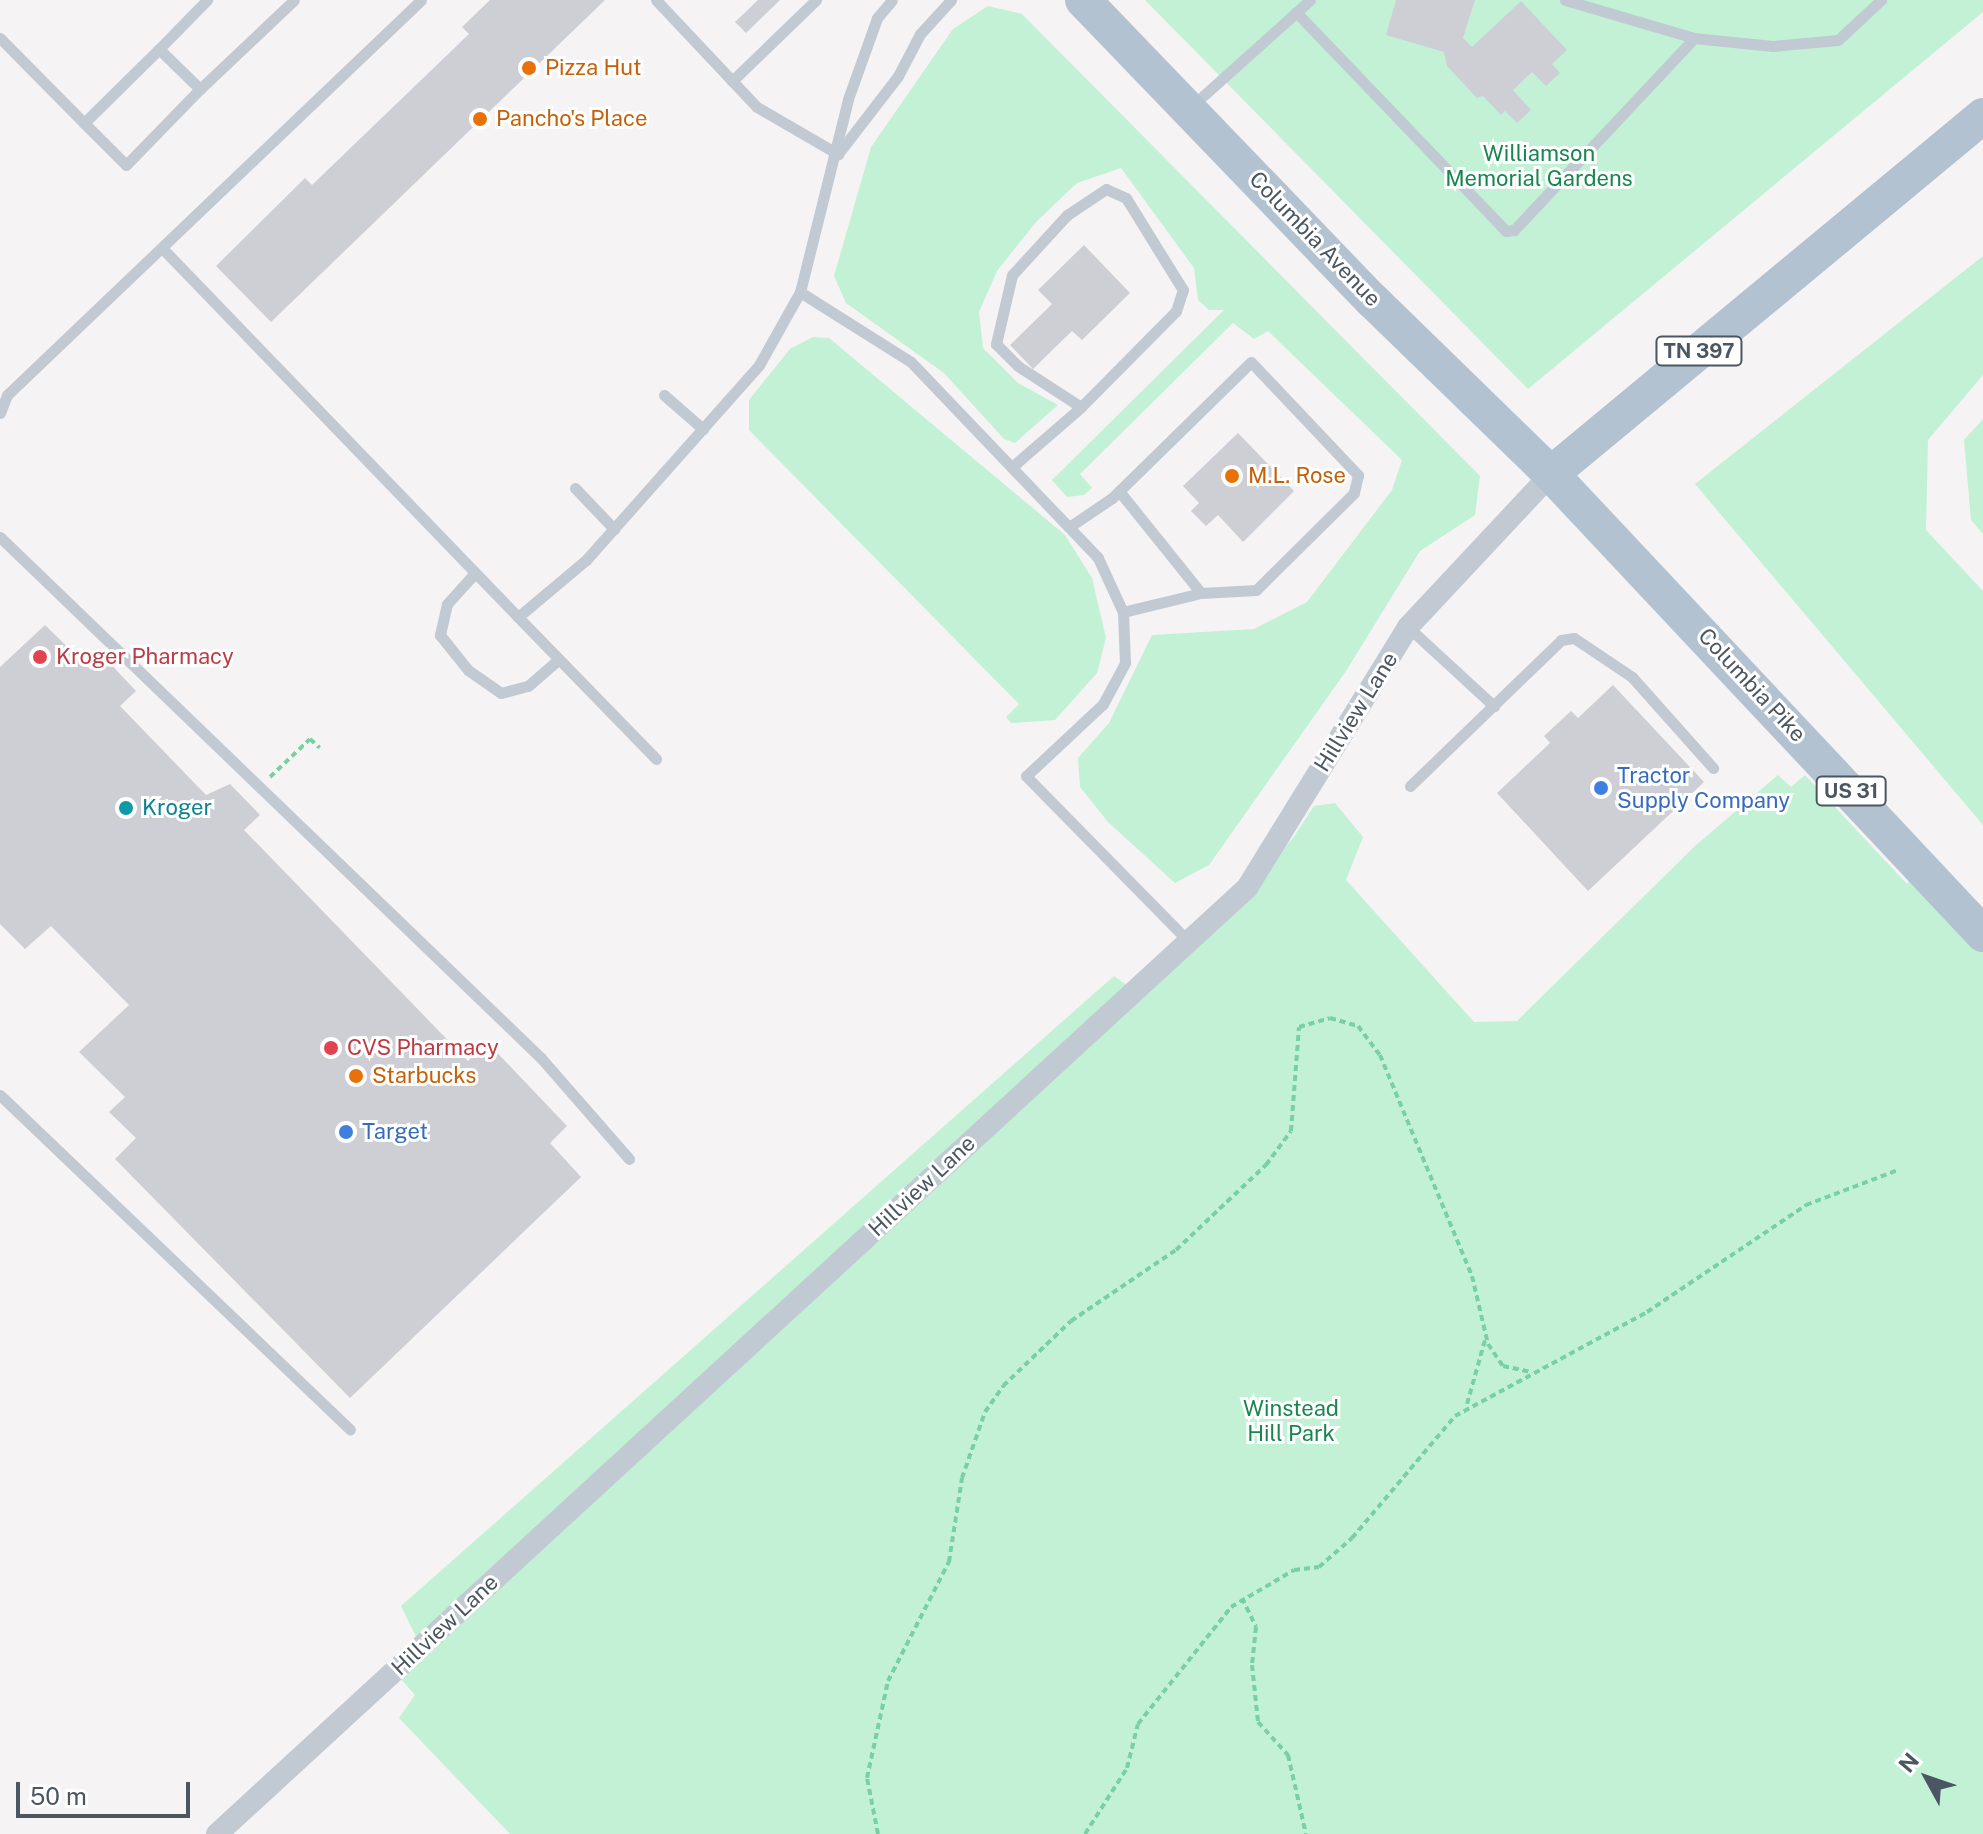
<!DOCTYPE html>
<style>
body{margin:0}
#map{position:relative;width:1983px;height:1834px;overflow:hidden;background:#f5f3f3;font-family:"Public Sans",sans-serif}
div>[style]{position:absolute}
.green>*{inset:0;background:#c3f1d5}
.building>*{inset:0;background:#cdcfd5}
.path>*{height:4px;margin-top:-2px;transform-origin:0;background:repeating-linear-gradient(90deg,#7ad0a6 0 6px,transparent 0 10px)}
.lane>*{height:11px;margin:-5.5px;padding:0 5.5px;transform-origin:5.5px;border-radius:5.5px;background:#c1cad2}
.street>*{height:22px;margin:-11px;padding:0 11px;transform-origin:11px;border-radius:11px;background:#c1cad2}
.primary>*{height:36px;margin:-18px;padding:0 18px;transform-origin:18px;border-radius:18px;background:#b3c2d1}
.dots>*{width:22px;height:22px;translate:-50% -50%;box-sizing:border-box;border:4px solid #fff;border-radius:50%}
span{translate:-50% -50%;white-space:nowrap;text-align:center;line-height:1.15;-webkit-text-stroke:6px #fff;paint-order:stroke}
.shield-label span{padding:2px 6px;background:#fff;border:2px solid;border-radius:6px;-webkit-text-stroke-width:0}
.shield-label{font-size:20px;color:#4a5661;font-weight:700}
.food-label{font-size:22px;color:#c56008}
.left{translate:0 -50%;text-align:left}
.park-label{font-size:22px;color:#17864f}
.street-label{font-size:22px;color:#4a5661}
.health-label{font-size:22px;color:#be3a42}
.shop-label{font-size:22px;color:#366cbe}
.culture-label{font-size:22px;color:#0d838f}
.north{position:absolute;left:1887px;top:1738px;width:80px;height:80px;-webkit-text-stroke:6px #fff;paint-order:stroke;rotate:310deg;font-size:22px;font-weight:700;line-height:32px;text-align:center;color:#4a5661}
.north::after{content:'';display:block;margin:auto;width:28px;height:36px;background:#4a5661;clip-path:polygon(50% 0,100% 100%,50% 72%,0 100%)}
.scale{position:absolute;left:16px;top:1782px;width:174px;height:36px;box-sizing:border-box;border:4px solid #4a5661;border-top:0;padding-left:10px;font-size:24px;line-height:28px;white-space:nowrap;color:#4a5661;-webkit-text-stroke:6px #fff;paint-order:stroke}
</style>
<div id="map">
<div class="green">
<i style="clip-path:polygon(1145px 0,1983px 0,1983px 12px,1528px 389px)"></i>
<i style="clip-path:polygon(988px 6px,1022px 14px,1480px 476px,1475px 515px,1420px 551px,1346px 671px,1209px 865px,1175px 883px,1108px 822px,1080px 787px,1078px 758px,1109px 723px,1152px 635px,1254px 629px,1307px 602px,1392px 490px,1402px 460px,1268px 331px,1254px 339px,1233px 323px,1080px 474px,1092px 488px,1084px 495px,1067px 497px,1052px 480px,1224px 310px,1209px 310px,1198px 300px,1194px 268px,1121px 168px,1077px 183px,1036px 222px,997px 271px,979px 312px,983px 348px,1018px 383px,1058px 405px,1015px 443px,1004px 439px,944px 373px,846px 303px,834px 276px,871px 147px,953px 29px)"></i>
<i style="clip-path:polygon(1983px 256px,1983px 375px,1928px 440px,1926px 530px,1983px 591px,1983px 825px,1695px 484px)"></i>
<i style="clip-path:polygon(813px 337px,829px 338px,1065px 535px,1092px 578px,1106px 638px,1097px 673px,1055px 720px,1011px 723px,1006px 717px,1019px 704px,749px 430px,749px 400px,790px 349px)"></i>
<i style="clip-path:polygon(1983px 419px,1983px 534px,1971px 520px,1964px 440px)"></i>
<i style="clip-path:polygon(1778px 775px,1791px 787px,1805px 775px,1907px 884px,1913px 875px,1983px 948px,1983px 1834px,510px 1834px,399px 1718px,415px 1695px,399px 1677px,424px 1653px,401px 1606px,1114px 976px,1142px 996px,1293px 838px,1314px 806px,1335px 803px,1363px 837px,1346px 880px,1474px 1022px,1517px 1021px,1695px 846px)"></i>
</div>
<div class="building">
<i style="clip-path:polygon(490px 0,605px 0,271px 322px,216px 266px,305px 178px,312px 185px,469px 34px,462px 27px)"></i>
<i style="clip-path:polygon(758px 0,780px 0,746px 33px,735px 22px)"></i>
<i style="clip-path:polygon(1396px 0,1475px 0,1463px 38px,1472px 47px,1521px 1px,1567px 50px,1552px 64px,1560px 73px,1546px 86px,1532px 72px,1513px 90px,1531px 110px,1517px 123px,1505px 111px,1501px 115px,1483px 96px,1477px 98px,1447px 66px,1444px 52px,1386px 35px)"></i>
<i style="clip-path:polygon(1084px 245px,1130px 293px,1082px 340px,1072px 331px,1033px 369px,1010px 345px,1052px 304px,1038px 290px)"></i>
<i style="clip-path:polygon(1238px 433px,1294px 491px,1243px 542px,1218px 515px,1206px 526px,1191px 511px,1199px 503px,1183px 486px)"></i>
<i style="clip-path:polygon(45px 625px,91px 670px,105px 658px,136px 691px,120px 706px,206px 795px,230px 784px,260px 815px,244px 830px,468px 1061px,487px 1042px,567px 1126px,550px 1143px,581px 1177px,350px 1398px,115px 1159px,136px 1138px,109px 1112px,125px 1097px,79px 1052px,129px 1005px,51px 926px,25px 949px,0 924px,0 667px)"></i>
<i style="clip-path:polygon(1613px 685px,1704px 782px,1588px 891px,1497px 793px,1550px 743px,1544px 736px,1571px 711px,1578px 718px)"></i>
</div>
<div class="path">
<i style="left:270px;top:777px;width:55px;rotate:-43.5deg"></i>
<i style="left:310px;top:739px;width:13px;rotate:42deg"></i>
<i style="left:1467px;top:1404px;width:66px;rotate:-74.3deg"></i>
<i style="left:1242px;top:1598px;width:32px;rotate:64deg"></i>
<i style="left:1256px;top:1627px;width:38px;rotate:96deg"></i>
<i style="left:1252px;top:1665px;width:57px;rotate:84deg"></i>
<i style="left:1258px;top:1722px;width:45px;rotate:47.7deg"></i>
<i style="left:1288px;top:1755px;width:81px;rotate:77.2deg"></i>
<i style="left:878px;top:1834px;width:57px;rotate:-101.1deg"></i>
<i style="left:867px;top:1778px;width:99px;rotate:-77.8deg"></i>
<i style="left:888px;top:1681px;width:134px;rotate:-62.9deg"></i>
<i style="left:949px;top:1562px;width:85px;rotate:-81.2deg"></i>
<i style="left:962px;top:1478px;width:70px;rotate:-70.8deg"></i>
<i style="left:985px;top:1412px;width:32px;rotate:-55deg"></i>
<i style="left:1003px;top:1386px;width:94px;rotate:-43.7deg"></i>
<i style="left:1071px;top:1321px;width:127px;rotate:-34.1deg"></i>
<i style="left:1176px;top:1250px;width:124px;rotate:-43.4deg"></i>
<i style="left:1266px;top:1165px;width:42px;rotate:-53.7deg"></i>
<i style="left:1291px;top:1131px;width:104px;rotate:-85.6deg"></i>
<i style="left:1299px;top:1027px;width:32px;rotate:-16deg"></i>
<i style="left:1330px;top:1018px;width:29px;rotate:16deg"></i>
<i style="left:1358px;top:1026px;width:36px;rotate:53deg"></i>
<i style="left:1380px;top:1055px;width:239px;rotate:67.4deg"></i>
<i style="left:1472px;top:1276px;width:70px;rotate:76.8deg"></i>
<i style="left:1488px;top:1344px;width:27px;rotate:56deg"></i>
<i style="left:1503px;top:1366px;width:30px;rotate:12deg"></i>
<i style="left:1085px;top:1834px;width:78px;rotate:-57.5deg"></i>
<i style="left:1127px;top:1768px;width:45px;rotate:-76deg"></i>
<i style="left:1138px;top:1724px;width:149px;rotate:-51.5deg"></i>
<i style="left:1231px;top:1607px;width:73px;rotate:-30.4deg"></i>
<i style="left:1294px;top:1570px;width:25px;rotate:-7deg"></i>
<i style="left:1319px;top:1567px;width:44px;rotate:-41.3deg"></i>
<i style="left:1352px;top:1538px;width:160px;rotate:-49.8deg"></i>
<i style="left:1455px;top:1416px;width:218px;rotate:-28.4deg"></i>
<i style="left:1647px;top:1312px;width:192px;rotate:-33.9deg"></i>
<i style="left:1806px;top:1205px;width:98px;rotate:-20.8deg"></i>
</div>
<div class="lane">
<i style="left:656px;top:0;width:147px;rotate:46.7deg"></i>
<i style="left:757px;top:107px;width:94px;rotate:30.1deg"></i>
<i style="left:1565px;top:0;width:134px;rotate:16.4deg"></i>
<i style="left:1694px;top:38px;width:79px;rotate:5.8deg"></i>
<i style="left:1773px;top:46px;width:65px;rotate:-5.3deg"></i>
<i style="left:1838px;top:40px;width:59px;rotate:-42.9deg"></i>
<i style="left:1296px;top:12px;width:303px;rotate:46.2deg"></i>
<i style="left:1506px;top:231px;width:8px;rotate:-7deg"></i>
<i style="left:1514px;top:230px;width:263px;rotate:-46.8deg"></i>
<i style="left:0;top:38px;width:120px;rotate:45.3deg"></i>
<i style="left:84px;top:123px;width:59px;rotate:45deg"></i>
<i style="left:126px;top:165px;width:106px;rotate:-45.8deg"></i>
<i style="left:200px;top:89px;width:57px;rotate:-135.7deg"></i>
<i style="left:159px;top:49px;width:105px;rotate:135.4deg"></i>
<i style="left:159px;top:49px;width:69px;rotate:-45.6deg"></i>
<i style="left:732px;top:81px;width:117px;rotate:-44deg"></i>
<i style="left:200px;top:89px;width:129px;rotate:-43.4deg"></i>
<i style="left:1193px;top:105px;width:157px;rotate:-41.9deg"></i>
<i style="left:841px;top:150px;width:93px;rotate:-52.4deg"></i>
<i style="left:898px;top:76px;width:47px;rotate:-62.4deg"></i>
<i style="left:920px;top:34px;width:46px;rotate:-47.6deg"></i>
<i style="left:163px;top:249px;width:511px;rotate:46.03deg"></i>
<i style="left:518px;top:617px;width:89px;rotate:-40deg"></i>
<i style="left:586px;top:560px;width:261px;rotate:-48.4deg"></i>
<i style="left:759px;top:365px;width:84px;rotate:-60.7deg"></i>
<i style="left:800px;top:292px;width:199px;rotate:-76deg"></i>
<i style="left:848px;top:99px;width:86px;rotate:-70.3deg"></i>
<i style="left:877px;top:18px;width:23px;rotate:-50deg"></i>
<i style="left:800px;top:292px;width:131px;rotate:32.2deg"></i>
<i style="left:911px;top:362px;width:271px;rotate:46.3deg"></i>
<i style="left:1098px;top:558px;width:60px;rotate:65.2deg"></i>
<i style="left:1123px;top:612px;width:51px;rotate:87.8deg"></i>
<i style="left:1125px;top:663px;width:47px;rotate:118.2deg"></i>
<i style="left:1103px;top:704px;width:105px;rotate:136.9deg"></i>
<i style="left:1026px;top:776px;width:231px;rotate:45.5deg"></i>
<i style="left:664px;top:395px;width:52px;rotate:41.1deg"></i>
<i style="left:0;top:413px;width:19px;rotate:-69deg"></i>
<i style="left:7px;top:395px;width:572px;rotate:-43.65deg"></i>
<i style="left:1013px;top:466px;width:90px;rotate:-40.9deg"></i>
<i style="left:1081px;top:407px;width:135px;rotate:-45.3deg"></i>
<i style="left:1176px;top:311px;width:22px;rotate:-72deg"></i>
<i style="left:1183px;top:290px;width:108px;rotate:-121.8deg"></i>
<i style="left:1126px;top:198px;width:22px;rotate:-156deg"></i>
<i style="left:1106px;top:189px;width:47px;rotate:146.3deg"></i>
<i style="left:1067px;top:215px;width:81px;rotate:132.5deg"></i>
<i style="left:1012px;top:275px;width:71px;rotate:103.1deg"></i>
<i style="left:996px;top:344px;width:31px;rotate:45deg"></i>
<i style="left:1018px;top:366px;width:75px;rotate:33.1deg"></i>
<i style="left:575px;top:488px;width:57px;rotate:46.4deg"></i>
<i style="left:1119px;top:491px;width:131px;rotate:51.2deg"></i>
<i style="left:1072px;top:525px;width:48px;rotate:-34deg"></i>
<i style="left:1112px;top:498px;width:194px;rotate:-44.4deg"></i>
<i style="left:1251px;top:362px;width:156px;rotate:46.6deg"></i>
<i style="left:1358px;top:475px;width:18px;rotate:103deg"></i>
<i style="left:1354px;top:493px;width:138px;rotate:135.3deg"></i>
<i style="left:1256px;top:590px;width:55px;rotate:176.9deg"></i>
<i style="left:1201px;top:593px;width:80px;rotate:166.3deg"></i>
<i style="left:0;top:537px;width:751px;rotate:43.92deg"></i>
<i style="left:541px;top:1058px;width:134px;rotate:48.9deg"></i>
<i style="left:475px;top:573px;width:42px;rotate:132.1deg"></i>
<i style="left:447px;top:604px;width:32px;rotate:103deg"></i>
<i style="left:440px;top:635px;width:45px;rotate:51.3deg"></i>
<i style="left:468px;top:670px;width:40px;rotate:34.9deg"></i>
<i style="left:501px;top:693px;width:28px;rotate:-15deg"></i>
<i style="left:528px;top:686px;width:40px;rotate:-41deg"></i>
<i style="left:518px;top:617px;width:198px;rotate:45.8deg"></i>
<i style="left:1408px;top:627px;width:117px;rotate:42.6deg"></i>
<i style="left:1410px;top:786px;width:210px;rotate:-44deg"></i>
<i style="left:1561px;top:640px;width:13px;rotate:-9deg"></i>
<i style="left:1574px;top:638px;width:70px;rotate:33.9deg"></i>
<i style="left:1632px;top:677px;width:122px;rotate:48.3deg"></i>
<i style="left:0;top:1095px;width:484px;rotate:43.7deg"></i>
</div>
<div class="street">
<i style="left:217px;top:1834px;width:1399px;rotate:-42.57deg"></i>
<i style="left:1247px;top:888px;width:307px;rotate:-58.3deg"></i>
<i style="left:1408px;top:627px;width:209px;rotate:-46.9deg"></i>
</div>
<div class="primary">
<i style="left:1083px;top:0;width:417px;rotate:46.1deg"></i>
<i style="left:1372px;top:300px;width:250px;rotate:44.2deg"></i>
<i style="left:1551px;top:474px;width:631px;rotate:46.8deg"></i>
<i style="left:1551px;top:474px;width:561px;rotate:-39.65deg"></i>
</div>
<div class="dots">
<i style="left:529px;top:68px;background:#e8710a"></i>
<i style="left:480px;top:119px;background:#e8710a"></i>
<i style="left:1232px;top:476px;background:#e8710a"></i>
<i style="left:40px;top:657px;background:#e0444e"></i>
<i style="left:1601px;top:788px;background:#3f7fe0"></i>
<i style="left:126px;top:808px;background:#0f9aa8"></i>
<i style="left:331px;top:1048px;background:#e0444e"></i>
<i style="left:356px;top:1076px;background:#e8710a"></i>
<i style="left:346px;top:1132px;background:#3f7fe0"></i>
</div>
<div class="shield-label">
<span style="left:1699px;top:351px">TN 397</span>
<span style="left:1851px;top:791px">US 31</span>
</div>
<div class="food-label">
<span class="left" style="left:545px;top:68px">Pizza Hut</span>
<span class="left" style="left:496px;top:119px">Pancho's Place</span>
<span class="left" style="left:1248px;top:476px">M.L. Rose</span>
<span class="left" style="left:372px;top:1076px">Starbucks</span>
</div>
<div class="park-label">
<span style="left:1539px;top:166px">Williamson<br>Memorial Gardens</span>
<span style="left:1291px;top:1421px">Winstead<br>Hill Park</span>
</div>
<div class="street-label">
<span style="left:1315px;top:239px;rotate:46deg">Columbia Avenue</span>
<span style="left:1752px;top:685px;rotate:47deg">Columbia Pike</span>
<span style="left:1356px;top:712px;rotate:-58deg">Hillview Lane</span>
<span style="left:922px;top:1186px;rotate:-43deg">Hillview Lane</span>
<span style="left:445px;top:1625px;rotate:-43deg">Hillview Lane</span>
</div>
<div class="health-label">
<span class="left" style="left:56px;top:657px">Kroger Pharmacy</span>
<span class="left" style="left:347px;top:1048px">CVS Pharmacy</span>
</div>
<div class="shop-label">
<span class="left" style="left:1617px;top:788px">Tractor<br>Supply Company</span>
<span class="left" style="left:362px;top:1132px">Target</span>
</div>
<div class="culture-label">
<span class="left" style="left:142px;top:808px">Kroger</span>
</div>
<div class="north">N</div>
<div class="scale">50 m</div>
</div>
